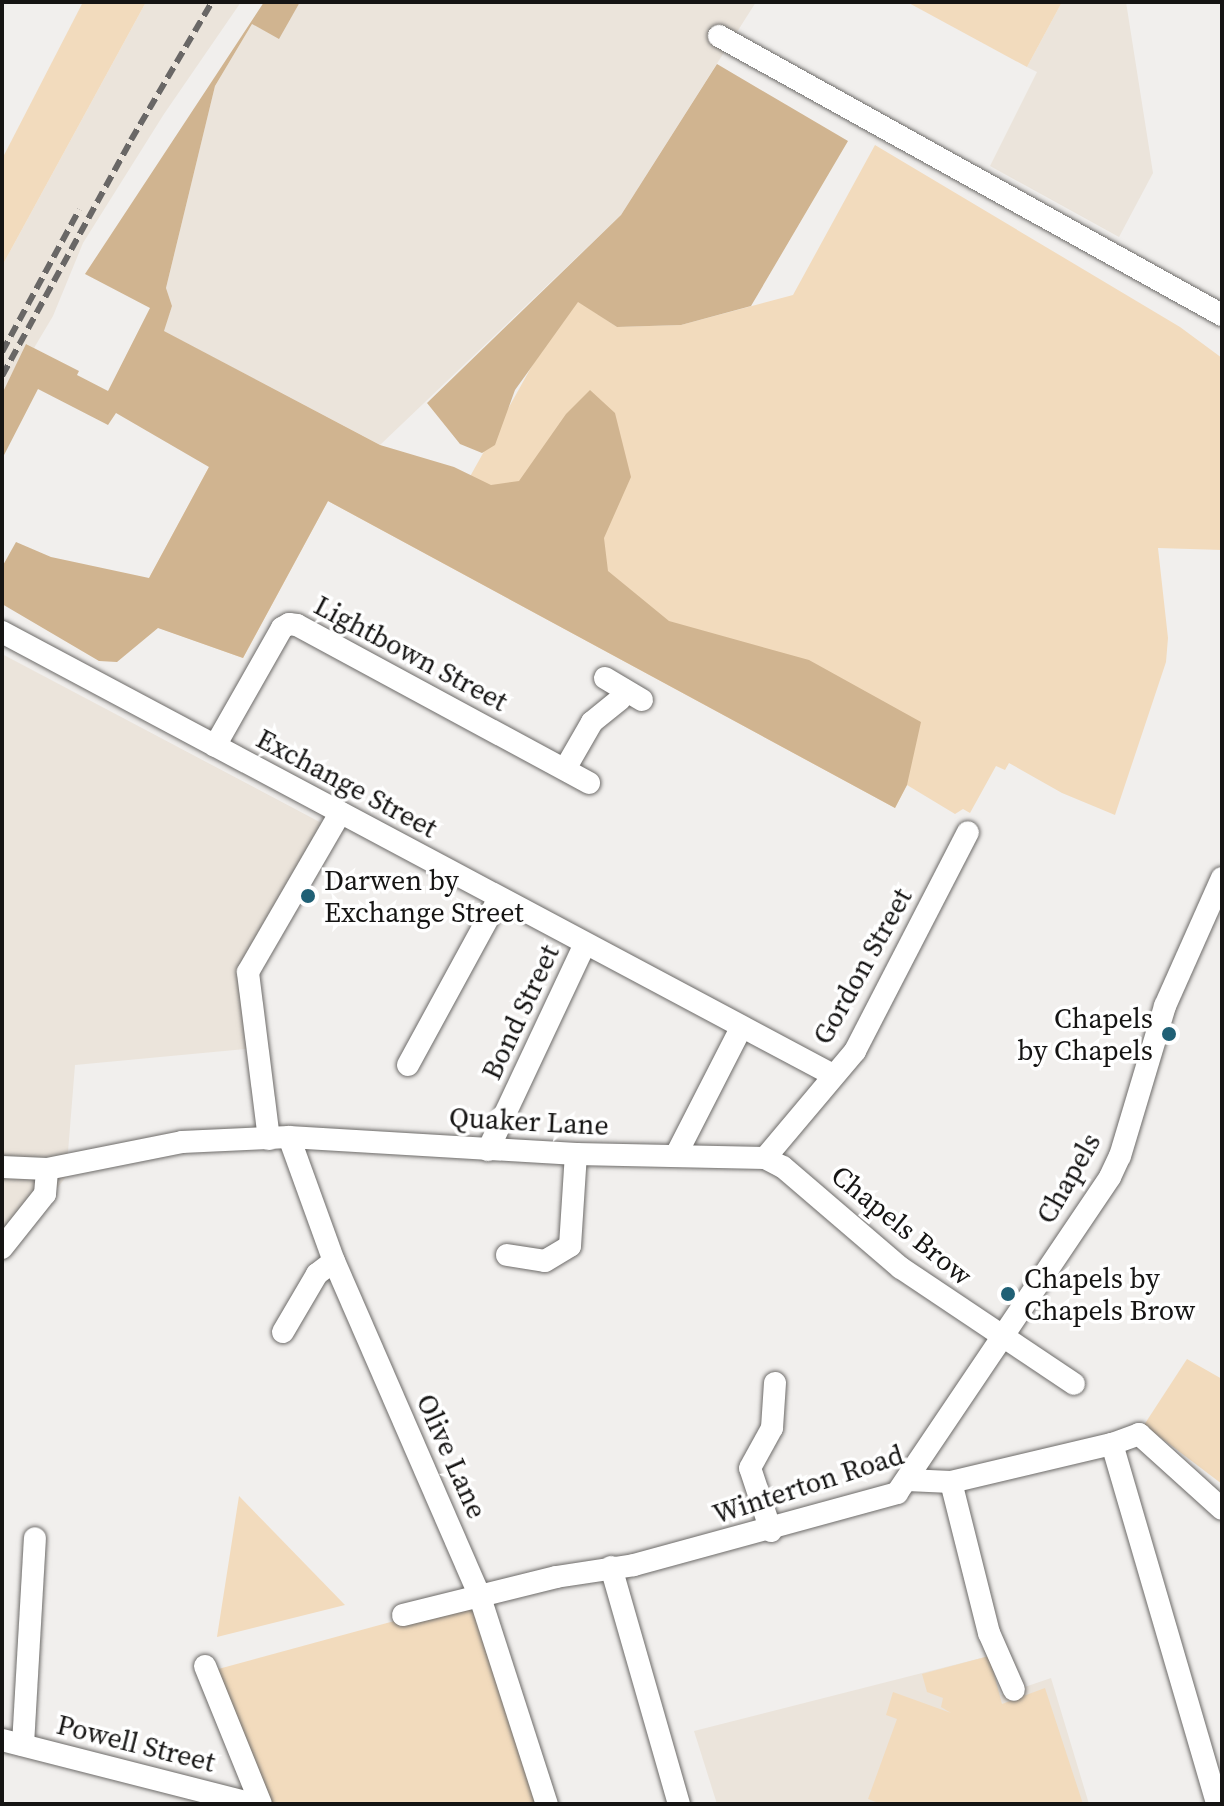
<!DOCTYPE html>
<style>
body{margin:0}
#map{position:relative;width:1224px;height:1806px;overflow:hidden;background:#f1efed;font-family:"Source Serif 4",serif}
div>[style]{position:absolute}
.built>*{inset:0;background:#ebe4db}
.green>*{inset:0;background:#f2dbbd}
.forest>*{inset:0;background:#d0b490}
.roads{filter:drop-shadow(0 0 2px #6d6b69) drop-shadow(0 0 2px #6d6b69)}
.minor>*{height:22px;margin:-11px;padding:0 11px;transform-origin:11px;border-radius:11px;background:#fff}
.rail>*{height:6px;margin-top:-3px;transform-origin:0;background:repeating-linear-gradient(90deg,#696766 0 12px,transparent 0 18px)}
.dots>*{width:22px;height:22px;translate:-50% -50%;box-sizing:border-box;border:4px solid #fff;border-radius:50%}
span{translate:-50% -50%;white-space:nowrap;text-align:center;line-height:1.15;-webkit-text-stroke:7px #fff;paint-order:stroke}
.street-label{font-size:28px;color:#151413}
.poi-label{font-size:28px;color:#151413}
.left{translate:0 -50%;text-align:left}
.right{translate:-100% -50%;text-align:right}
.frame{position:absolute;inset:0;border:4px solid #151413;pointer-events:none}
</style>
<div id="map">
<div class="built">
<i style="clip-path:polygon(146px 2px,241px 2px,164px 114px,83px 243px,53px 316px,34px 348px,27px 344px,2px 394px,2px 266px)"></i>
<i style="clip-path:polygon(300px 2px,756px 2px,621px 215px,380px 445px,163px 331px,172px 306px,166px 288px,215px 86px,252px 24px,279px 38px)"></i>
<i style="clip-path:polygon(1062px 2px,1126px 2px,1153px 173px,1119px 237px,990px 166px,1037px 72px,1027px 67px)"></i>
<i style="clip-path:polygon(2px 654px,331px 828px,248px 972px,257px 1048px,75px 1065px,66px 1177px,2px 1257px)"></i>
<i style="clip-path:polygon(989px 1656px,1001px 1695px,1051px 1678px,1089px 1804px,717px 1804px,694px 1731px)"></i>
</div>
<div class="green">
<i style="clip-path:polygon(83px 2px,146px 2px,2px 266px,2px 159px)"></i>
<i style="clip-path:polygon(907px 2px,1062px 2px,1027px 67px)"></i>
<i style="clip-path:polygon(875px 145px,1180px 327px,1222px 358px,1222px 550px,1158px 548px,1168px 638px,1166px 662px,1115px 815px,1062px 793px,1009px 763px,1005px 770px,996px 766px,970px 813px,963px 809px,955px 814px,907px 785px,895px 808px,328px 501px,243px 658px,128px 617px,256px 380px,463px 489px,533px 364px,578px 301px,617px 327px,681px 325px,793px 295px)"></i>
<i style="clip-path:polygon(1187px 1359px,1222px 1379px,1222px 1484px,1144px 1425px)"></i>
<i style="clip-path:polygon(239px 1496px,345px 1605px,217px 1637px)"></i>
<i style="clip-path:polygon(475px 1599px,542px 1804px,266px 1804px,211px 1671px)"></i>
<i style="clip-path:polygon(989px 1656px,1002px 1704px,1045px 1688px,1083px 1804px,881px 1804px,868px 1799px,897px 1719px,886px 1715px,893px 1692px,951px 1713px,941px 1707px,943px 1698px,927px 1692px,922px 1674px)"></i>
</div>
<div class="forest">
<i style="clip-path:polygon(264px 2px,300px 2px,279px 39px,252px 24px,215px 86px,166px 288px,172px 306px,164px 331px,380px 445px,454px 467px,491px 485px,519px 481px,566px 414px,590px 390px,615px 413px,631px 477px,604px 538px,608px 571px,669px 621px,809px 660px,921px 722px,907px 785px,895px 808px,328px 501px,243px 658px,158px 628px,117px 662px,99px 661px,2px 604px,2px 567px,16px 542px,51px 557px,149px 578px,209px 467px,116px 413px,108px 425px,38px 389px,2px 459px,2px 394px,26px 344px,79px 371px,77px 375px,108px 391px,150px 308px,85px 274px)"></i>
<i style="clip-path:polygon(717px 64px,848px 141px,751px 306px,681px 325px,617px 327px,578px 302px,515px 390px,495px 445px,482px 453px,460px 444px,427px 403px,621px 215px)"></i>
</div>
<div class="roads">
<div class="minor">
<i style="left:719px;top:36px;width:575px;rotate:29.02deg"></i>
<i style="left:2px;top:632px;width:942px;rotate:28.06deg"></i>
<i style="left:605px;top:678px;width:43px;rotate:30.7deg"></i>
<i style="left:215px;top:746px;width:136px;rotate:-60.4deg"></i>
<i style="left:282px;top:628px;width:8px;rotate:-30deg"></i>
<i style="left:289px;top:624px;width:8px;rotate:7deg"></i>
<i style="left:297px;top:625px;width:332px;rotate:28.4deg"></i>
<i style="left:565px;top:769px;width:54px;rotate:-60.1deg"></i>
<i style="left:592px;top:722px;width:36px;rotate:-39deg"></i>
<i style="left:620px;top:699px;width:10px;rotate:-66deg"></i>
<i style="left:408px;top:1065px;width:190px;rotate:-61.4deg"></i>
<i style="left:289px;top:1137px;width:132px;rotate:70.1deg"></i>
<i style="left:334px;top:1261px;width:363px;rotate:66.5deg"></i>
<i style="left:479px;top:1594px;width:221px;rotate:72.1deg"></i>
<i style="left:269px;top:1139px;width:168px;rotate:-97.2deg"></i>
<i style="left:248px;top:972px;width:184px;rotate:-59.9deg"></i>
<i style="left:488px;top:1150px;width:228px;rotate:-64.8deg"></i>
<i style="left:676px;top:1155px;width:143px;rotate:-62.9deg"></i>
<i style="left:765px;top:1158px;width:140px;rotate:-49.9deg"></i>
<i style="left:855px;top:1051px;width:246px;rotate:-62.7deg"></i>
<i style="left:2px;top:1167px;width:45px;rotate:2.5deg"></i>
<i style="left:47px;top:1169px;width:138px;rotate:-11.3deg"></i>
<i style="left:182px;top:1142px;width:107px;rotate:-2.7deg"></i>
<i style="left:289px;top:1137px;width:288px;rotate:3.4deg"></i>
<i style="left:576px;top:1154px;width:189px;rotate:1.2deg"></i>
<i style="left:765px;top:1158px;width:20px;rotate:27deg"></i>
<i style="left:783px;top:1167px;width:155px;rotate:40.6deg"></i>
<i style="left:901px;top:1268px;width:208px;rotate:33.8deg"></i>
<i style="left:2px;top:1248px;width:69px;rotate:-51.5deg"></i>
<i style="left:45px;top:1194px;width:25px;rotate:-85deg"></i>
<i style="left:507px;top:1255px;width:38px;rotate:9deg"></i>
<i style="left:545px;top:1261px;width:29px;rotate:-31deg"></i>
<i style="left:570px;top:1246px;width:92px;rotate:-86.3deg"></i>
<i style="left:283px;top:1332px;width:67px;rotate:-59.6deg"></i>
<i style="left:317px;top:1274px;width:21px;rotate:-37deg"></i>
<i style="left:1112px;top:1444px;width:375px;rotate:73.7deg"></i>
<i style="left:907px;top:1480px;width:44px;rotate:2.6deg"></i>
<i style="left:951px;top:1482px;width:165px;rotate:-13.3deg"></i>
<i style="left:1112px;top:1444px;width:29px;rotate:-20deg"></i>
<i style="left:1139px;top:1434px;width:112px;rotate:42.1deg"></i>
<i style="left:951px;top:1482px;width:156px;rotate:75.9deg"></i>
<i style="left:989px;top:1633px;width:62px;rotate:66.3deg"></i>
<i style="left:771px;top:1531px;width:66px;rotate:-108.4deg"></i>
<i style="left:750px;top:1468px;width:46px;rotate:-61.2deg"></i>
<i style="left:772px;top:1428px;width:45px;rotate:-86.2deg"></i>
<i style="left:611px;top:1567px;width:247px;rotate:74deg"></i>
<i style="left:403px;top:1615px;width:158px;rotate:-13.9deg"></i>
<i style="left:556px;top:1577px;width:79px;rotate:-8.7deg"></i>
<i style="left:634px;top:1565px;width:273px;rotate:-15.3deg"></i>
<i style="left:897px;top:1493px;width:381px;rotate:-56deg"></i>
<i style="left:1110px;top:1177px;width:23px;rotate:-65deg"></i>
<i style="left:1120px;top:1156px;width:157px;rotate:-73.3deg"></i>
<i style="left:1165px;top:1006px;width:140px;rotate:-66deg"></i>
<i style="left:205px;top:1666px;width:149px;rotate:67.9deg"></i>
<i style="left:2px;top:1740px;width:260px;rotate:14.3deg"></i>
<i style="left:23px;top:1745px;width:207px;rotate:-86.7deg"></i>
</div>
</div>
<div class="rail">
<i style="left:2px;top:352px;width:162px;rotate:-61.5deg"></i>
<i style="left:2px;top:376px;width:269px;rotate:-61.3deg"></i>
<i style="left:131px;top:140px;width:160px;rotate:-59.6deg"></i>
</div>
<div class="dots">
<i style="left:308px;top:896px;background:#206075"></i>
<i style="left:1169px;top:1034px;background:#206075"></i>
<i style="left:1008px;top:1294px;background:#206075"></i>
</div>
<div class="street-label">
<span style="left:411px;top:653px;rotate:28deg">Lightbown Street</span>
<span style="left:347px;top:783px;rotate:28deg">Exchange Street</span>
<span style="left:862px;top:966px;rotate:-61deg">Gordon Street</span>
<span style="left:520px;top:1012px;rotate:-65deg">Bond Street</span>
<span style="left:529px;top:1121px;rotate:3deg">Quaker Lane</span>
<span style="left:1068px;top:1178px;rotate:-60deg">Chapels</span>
<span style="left:902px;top:1225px;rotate:39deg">Chapels Brow</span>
<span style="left:452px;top:1456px;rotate:66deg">Olive Lane</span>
<span style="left:808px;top:1484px;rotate:-18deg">Winterton Road</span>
<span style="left:136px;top:1743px;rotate:14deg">Powell Street</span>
</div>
<div class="poi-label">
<span class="left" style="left:324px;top:896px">Darwen by<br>Exchange Street</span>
<span class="right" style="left:1153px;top:1034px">Chapels<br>by Chapels</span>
<span class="left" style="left:1024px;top:1294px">Chapels by<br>Chapels Brow</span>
</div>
<div class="frame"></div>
</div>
